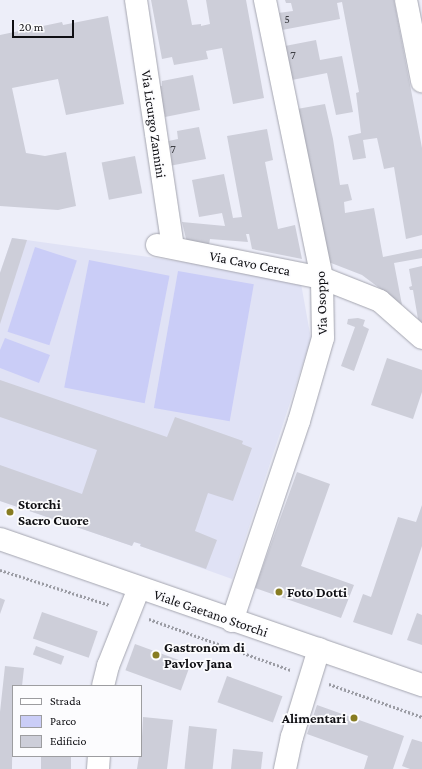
<!DOCTYPE html>
<style>
body{margin:0}
#map{position:relative;width:422px;height:769px;overflow:hidden;background:#edeef9;font-family:"Crimson Pro",serif}
div>[style]{position:absolute}
.built>*{inset:0;background:#e0e2f5}
.green>*{inset:0;background:#cacdf7;transform-origin:0 0}
.building>*{inset:0;background:#cdced9;transform-origin:0 0}
.path>*{height:2.5px;margin-top:-1.25px;transform-origin:0;background:repeating-linear-gradient(90deg,#9b9ca4 0 2px,transparent 0 4px)}
.roads{filter:drop-shadow(0 0 1px #a4a5af) drop-shadow(0 0 1px #a4a5af)}
.minor>*{height:22px;margin:-11px;padding:0 11px;transform-origin:11px;border-radius:11px;background:#fff}
.dots>*{width:11px;height:11px;translate:-50% -50%;box-sizing:border-box;border:2px solid #fcfcfe;border-radius:50%}
span{translate:-50% -50%;white-space:nowrap;text-align:center;line-height:1.15;-webkit-text-stroke:3.5px #fcfcfe;paint-order:stroke}
.number-label{font-size:12px;color:#3e3f44}
.number-label span{-webkit-text-stroke-width:0}
.street-label{font-size:14px;color:#0f0f13}
.poi-label{font-size:14px;color:#0f0f13;font-weight:700}
.left{translate:0 -50%;text-align:left}
.right{translate:-100% -50%;text-align:right}
.legend{position:absolute;left:12px;top:685px;width:130px;height:72px;box-sizing:border-box;background:#fcfcfe;border:1px solid #9d9da0;margin:0;padding:5px 7px;list-style:none;font-size:12px;color:#0f0f13}
.legend li{display:flex;align-items:center;gap:8px;height:20px}
.legend b{width:20px;border:1px solid #9d9da0}
.scale{position:absolute;left:12px;top:20px;width:62px;height:18px;box-sizing:border-box;border:2px solid #0f0f13;border-top:0;padding-left:5px;font-size:12px;line-height:14px;white-space:nowrap;color:#0f0f13;-webkit-text-stroke:3px #fcfcfe;paint-order:stroke}
</style>
<div id="map">
<div class="built">
<i style="clip-path:polygon(12px 238px,300px 278px,311px 339px,232px 579px,140px 546px,140px 544px,134px 542px,132px 546px,0 501px,0 273px)"></i>
</div>
<div class="green">
<i style="left:35px;top:247px;width:44px;height:89px;rotate:18deg"></i>
<i style="left:89px;top:260px;width:82px;height:130px;rotate:11deg"></i>
<i style="left:178px;top:271px;width:77px;height:139px;rotate:10deg"></i>
<i style="clip-path:polygon(5px 338px,50px 355px,39px 383px,0 368px,0 350px)"></i>
</div>
<div class="building">
<i style="clip-path:polygon(151px 0,187px 0,192px 25px,201px 24px,201px 26px,210px 24px,206px 0,246px 0,264px 98px,233px 104px,222px 48px,206px 51px,208px 59px,174px 65px,172px 57px,162px 59px)"></i>
<i style="clip-path:polygon(285px 0,394px 0,422px 148px,422px 235px,406px 239px,394px 167px,384px 169px,377px 138px,363px 140px,366px 158px,353px 160px,348px 136px,361px 133px,356px 93px,359px 92px,342px 2px,337px 3px,340px 19px,282px 30px,278px 13px,293px 11px,291px 3px,286px 3px)"></i>
<i style="clip-path:polygon(108px 16px,124px 104px,66px 115px,58px 79px,12px 88px,26px 153px,45px 156px,66px 152px,76px 206px,58px 210px,0 206px,0 35px,62px 22px,63px 25px)"></i>
<i style="clip-path:polygon(316px 40px,320px 60px,342px 56px,353px 112px,336px 115px,327px 73px,292px 80px,285px 46px)"></i>
<i style="clip-path:polygon(193px 75px,200px 110px,165px 117px,159px 86px,162px 86px,162px 81px)"></i>
<i style="clip-path:polygon(325px 104px,333px 139px,340px 185px,348px 184px,352px 200px,344px 202px,345px 213px,374px 208px,383px 257px,422px 249px,422px 258px,394px 263px,402px 305px,362px 275px,326px 261px,297px 109px)"></i>
<i style="clip-path:polygon(199px 127px,206px 159px,169px 166px,164px 142px,178px 139px,177px 131px)"></i>
<i style="clip-path:polygon(267px 129px,273px 160px,265px 162px,278px 229px,295px 225px,302px 259px,252px 249px,249px 234px,246px 234px,248px 242px,210px 239px,209px 245px,187px 243px,182px 222px,225px 226px,222px 213px,199px 217px,192px 180px,224px 174px,233px 218px,242px 217px,227px 136px)"></i>
<i style="left:135px;top:156px;width:38px;height:34px;rotate:79deg"></i>
<i style="clip-path:polygon(12px 238px,27px 240px,0 324px,0 273px)"></i>
<i style="clip-path:polygon(422px 266px,422px 323px,418px 319px,413px 290px,410px 290px,409px 287px,412px 286px,409px 269px)"></i>
<i style="clip-path:polygon(358px 318px,365px 320px,363px 326px,369px 329px,354px 371px,341px 366px,355px 327px,347px 324px,348px 319px)"></i>
<i style="clip-path:polygon(387px 358px,422px 370px,422px 392px,413px 419px,371px 405px)"></i>
<i style="clip-path:polygon(0 380px,167px 437px,175px 417px,243px 441px,242px 444px,252px 448px,233px 501px,208px 493px,195px 531px,217px 540px,206px 569px,140px 546px,141px 544px,134px 542px,132px 546px,0 501px,0 465px,82px 494px,97px 450px,0 417px)"></i>
<i style="clip-path:polygon(297px 472px,330px 484px,301px 566px,354px 585px,341px 618px,255px 588px)"></i>
<i style="clip-path:polygon(422px 505px,422px 546px,392px 635px,353px 622px,363px 594px,371px 597px,398px 517px,416px 522px)"></i>
<i style="clip-path:polygon(0 598px,5px 600px,0 614px)"></i>
<i style="left:42px;top:612px;width:59px;height:28px;rotate:19deg"></i>
<i style="clip-path:polygon(417px 613px,422px 615px,422px 645px,407px 640px)"></i>
<i style="left:135px;top:644px;width:59px;height:28px;rotate:20deg"></i>
<i style="left:36px;top:646px;width:30px;height:9px;rotate:20deg"></i>
<i style="clip-path:polygon(5px 666px,24px 668px,22px 686px,13px 686px,12px 769px,0 769px,0 712px)"></i>
<i style="left:227px;top:676px;width:59px;height:28px;rotate:20deg"></i>
<i style="clip-path:polygon(317px 705px,404px 736px,393px 769px,364px 769px,368px 756px,307px 734px)"></i>
<i style="clip-path:polygon(143px 717px,173px 720px,167px 769px,137px 769px,139px 756px,141px 756px)"></i>
<i style="left:189px;top:726px;width:28px;height:43px;rotate:6deg"></i>
<i style="clip-path:polygon(412px 739px,422px 742px,422px 769px,410px 769px,402px 766px)"></i>
<i style="clip-path:polygon(233px 749px,263px 752px,261px 769px,231px 769px)"></i>
<i style="left:41px;top:756px;width:30px;height:13px"></i>
</div>
<div class="path">
<i style="left:0;top:570px;width:115px;rotate:17.7deg"></i>
<i style="left:149px;top:619px;width:151px;rotate:19.8deg"></i>
<i style="left:329px;top:684px;width:99px;rotate:19.5deg"></i>
</div>
<div class="roads">
<div class="minor">
<i style="left:136px;top:0;width:250px;rotate:81.5deg"></i>
<i style="left:406px;top:0;width:83px;rotate:78.8deg"></i>
<i style="left:157px;top:245px;width:168px;rotate:11.3deg"></i>
<i style="left:322px;top:278px;width:62px;rotate:21.6deg"></i>
<i style="left:380px;top:301px;width:56px;rotate:41.4deg"></i>
<i style="left:0;top:539px;width:447px;rotate:19.1deg"></i>
<i style="left:232px;top:621px;width:211px;rotate:-71.5deg"></i>
<i style="left:299px;top:421px;width:86px;rotate:-73.9deg"></i>
<i style="left:323px;top:338px;width:60px;rotate:-91deg"></i>
<i style="left:322px;top:278px;width:284px;rotate:-101.6deg"></i>
<i style="left:103px;top:686px;width:21px;rotate:-76deg"></i>
<i style="left:108px;top:666px;width:84px;rotate:-68.3deg"></i>
<i style="left:98px;top:769px;width:13px;rotate:-86deg"></i>
<i style="left:285px;top:769px;width:33px;rotate:-78deg"></i>
<i style="left:292px;top:737px;width:92px;rotate:-72.9deg"></i>
</div>
</div>
<div class="dots">
<i style="left:10px;top:512px;background:#877c22"></i>
<i style="left:279px;top:592px;background:#877c22"></i>
<i style="left:156px;top:655px;background:#877c22"></i>
<i style="left:354px;top:718px;background:#877c22"></i>
</div>
<div class="number-label">
<span style="left:287px;top:20px">5</span>
<span style="left:293px;top:56px">7</span>
<span style="left:173px;top:150px">7</span>
</div>
<div class="street-label">
<span style="left:154px;top:124px;rotate:82deg">Via Licurgo Zannini</span>
<span style="left:250px;top:263px;rotate:11deg">Via Cavo Cerca</span>
<span style="left:321px;top:303px;rotate:-92deg">Via Osoppo</span>
<span style="left:211px;top:613px;rotate:19deg">Viale Gaetano Storchi</span>
</div>
<div class="poi-label">
<span class="left" style="left:18px;top:512px">Storchi<br>Sacro Cuore</span>
<span class="left" style="left:287px;top:592px">Foto Dotti</span>
<span class="left" style="left:164px;top:655px">Gastronom di<br>Pavlov Jana</span>
<span class="right" style="left:346px;top:718px">Alimentari</span>
</div>
<ul class="legend">
<li><b style="height:5px;background:#fff"></b>Strada</li>
<li><b style="height:11px;background:#cacdf7"></b>Parco</li>
<li><b style="height:11px;background:#cdced9"></b>Edificio</li>
</ul>
<div class="scale">20 m</div>
</div>
